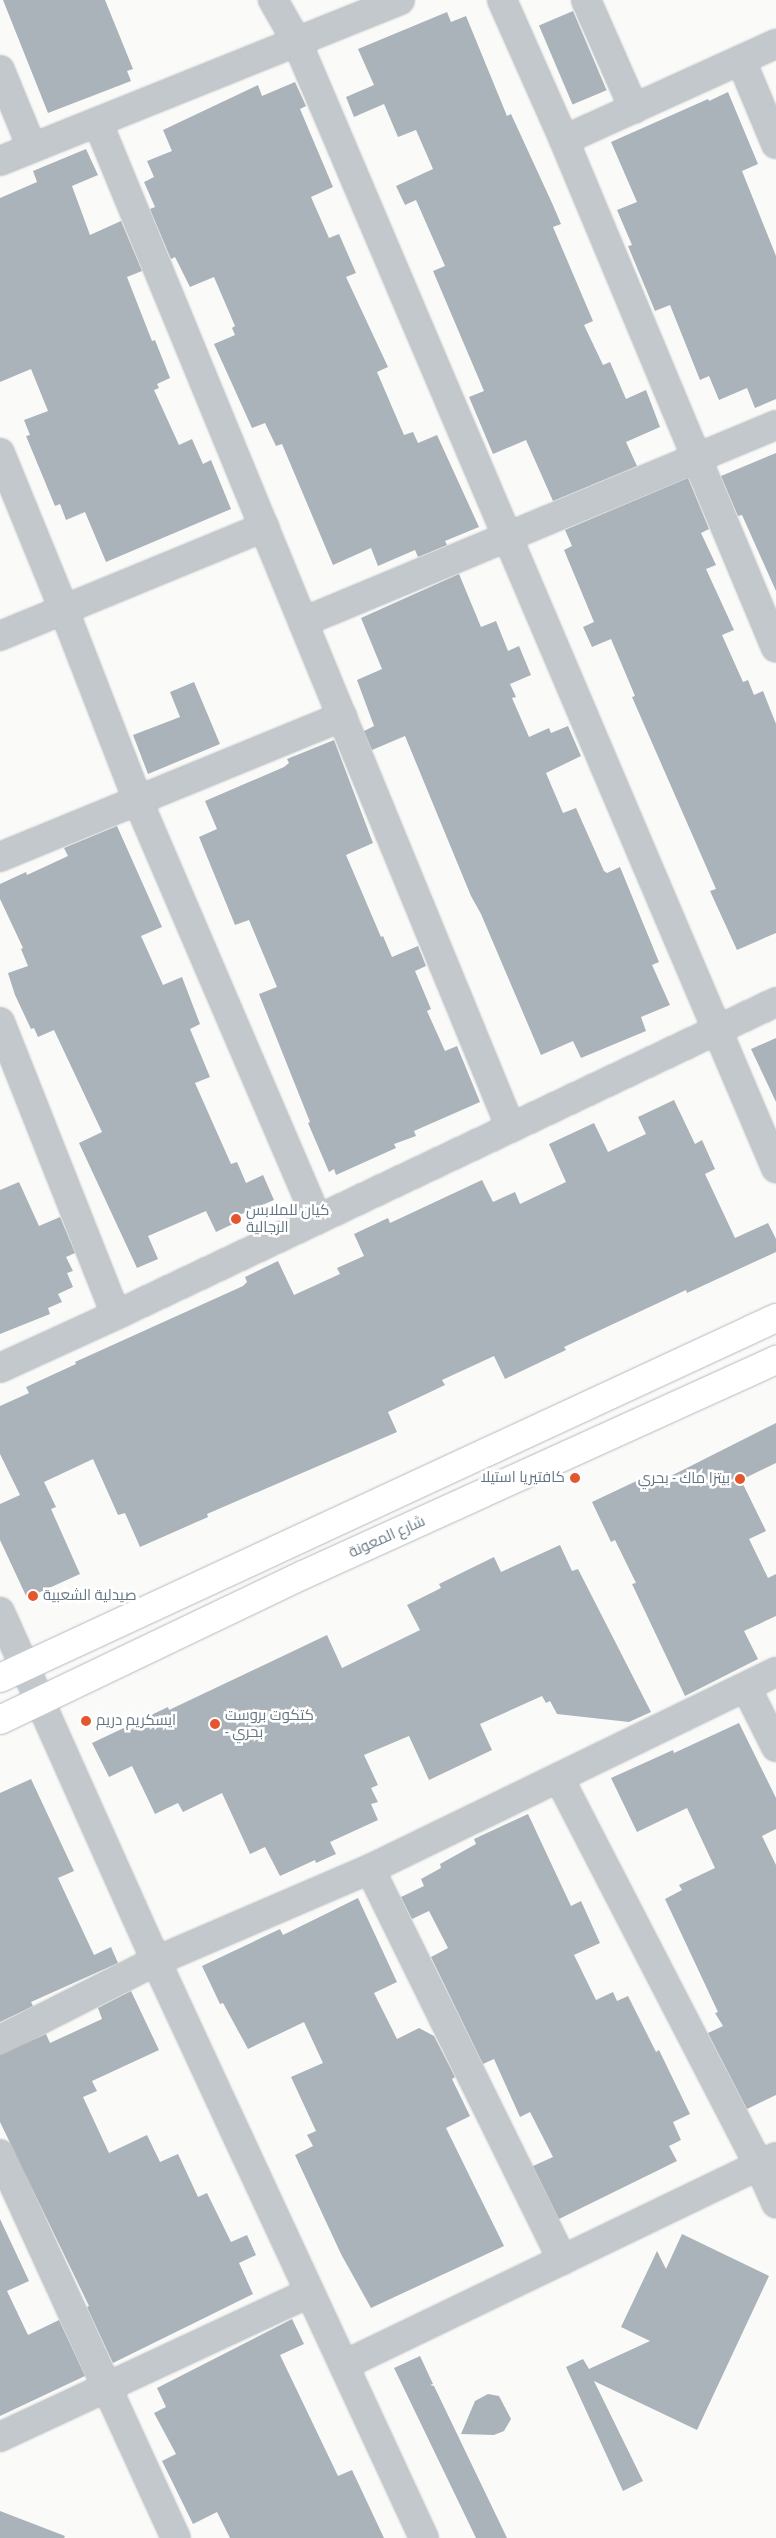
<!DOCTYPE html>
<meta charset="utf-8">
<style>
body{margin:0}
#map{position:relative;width:776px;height:2538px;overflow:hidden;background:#fafaf8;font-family:"Roboto Condensed",Cairo,sans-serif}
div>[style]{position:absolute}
.building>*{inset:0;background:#aab3b9;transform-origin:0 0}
.roads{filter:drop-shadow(0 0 1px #b4b9bd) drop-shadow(0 0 1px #b4b9bd)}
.minor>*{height:28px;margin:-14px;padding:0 14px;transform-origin:14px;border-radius:14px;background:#c3c8cc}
.highway>*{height:28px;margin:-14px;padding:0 14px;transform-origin:14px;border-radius:14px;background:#fff}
.dots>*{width:14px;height:14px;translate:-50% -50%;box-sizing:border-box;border:2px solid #fff;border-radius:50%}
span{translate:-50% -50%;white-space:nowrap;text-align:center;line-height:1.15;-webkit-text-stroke:5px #fff;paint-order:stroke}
.poi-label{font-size:15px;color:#657683}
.left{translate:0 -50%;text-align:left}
.right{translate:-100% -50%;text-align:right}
.street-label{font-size:15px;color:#657683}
</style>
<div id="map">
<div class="building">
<i style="clip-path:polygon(3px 0,105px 0,133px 69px,127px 71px,131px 81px,48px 113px)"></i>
<i style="left:573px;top:11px;width:86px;height:37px;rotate:67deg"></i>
<i style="clip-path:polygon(447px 12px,451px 22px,466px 16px,507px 116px,511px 114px,552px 203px,561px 224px,553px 227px,593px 321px,584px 325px,603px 365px,610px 362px,626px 399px,646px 390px,660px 427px,626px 442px,637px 466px,553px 501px,526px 440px,493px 454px,469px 397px,484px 391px,433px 271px,445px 266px,416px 200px,405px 205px,396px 186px,433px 169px,416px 130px,398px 137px,384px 104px,354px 117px,346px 97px,374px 85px,358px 49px)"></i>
<i style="clip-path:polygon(295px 82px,306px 106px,300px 109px,333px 187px,311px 197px,329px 238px,339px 234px,356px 273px,346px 277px,388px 367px,377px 372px,404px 435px,413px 432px,418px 443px,437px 435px,479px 527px,445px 541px,447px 545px,418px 557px,415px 550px,378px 566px,371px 548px,333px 565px,282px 444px,276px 446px,265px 423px,252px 428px,214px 344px,235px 335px,232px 328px,235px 326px,214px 277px,190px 287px,175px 257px,171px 259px,150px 209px,155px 207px,144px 182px,154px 177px,147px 161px,172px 151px,163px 130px,258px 85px,262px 96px)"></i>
<i style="clip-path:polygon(728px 92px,758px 164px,742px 171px,776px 256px,776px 399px,755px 408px,747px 388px,719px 400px,709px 376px,700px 380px,670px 305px,655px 311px,628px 246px,632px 245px,617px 210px,637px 202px,611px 142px,708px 99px,709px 101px)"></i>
<i style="clip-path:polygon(86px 149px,98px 175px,72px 186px,90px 235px,121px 221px,142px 271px,127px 277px,152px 341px,155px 340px,170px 378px,157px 384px,159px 388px,154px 390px,179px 445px,192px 439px,203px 464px,211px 460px,231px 509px,106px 562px,85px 512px,66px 520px,60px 504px,55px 506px,26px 436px,30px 435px,24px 420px,48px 411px,31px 369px,0 382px,0 198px,37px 182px,33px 171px)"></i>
<i style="clip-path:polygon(776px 453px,776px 591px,742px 515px,738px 516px,721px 476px)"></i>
<i style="clip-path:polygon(688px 478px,709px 529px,701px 533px,716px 565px,706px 569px,734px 630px,722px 635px,743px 682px,748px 680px,754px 695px,763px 691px,776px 724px,776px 933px,737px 950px,710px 891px,716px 889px,632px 697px,635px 696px,611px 639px,592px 647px,583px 627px,594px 622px,564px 550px,572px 546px,565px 530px)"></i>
<i style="clip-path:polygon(459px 574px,481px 627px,496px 621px,508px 651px,519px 646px,531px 675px,510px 684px,516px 697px,512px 698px,529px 737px,549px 728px,551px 733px,568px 726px,581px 756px,546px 773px,563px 813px,576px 808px,604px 871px,607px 873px,620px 867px,659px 962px,652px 965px,670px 1005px,641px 1017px,646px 1031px,581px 1058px,573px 1041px,541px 1055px,481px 914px,471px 896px,405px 736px,372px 750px,364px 731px,374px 726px,357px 680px,382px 669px,361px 618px)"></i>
<i style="clip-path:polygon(194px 682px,220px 744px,148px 774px,133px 735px,180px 717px,170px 692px)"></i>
<i style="clip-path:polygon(334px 740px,373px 843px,346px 855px,381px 937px,383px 936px,392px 957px,418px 946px,426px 966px,415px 971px,431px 1009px,427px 1011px,445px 1051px,457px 1046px,480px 1102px,414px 1131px,416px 1136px,394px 1144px,396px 1148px,336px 1175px,334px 1169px,329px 1172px,308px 1123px,310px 1122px,259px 994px,277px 987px,249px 920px,235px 925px,199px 837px,217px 829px,205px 801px,284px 767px,289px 763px,287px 759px)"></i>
<i style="clip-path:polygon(117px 826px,162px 927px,141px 936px,163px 985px,182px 977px,200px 1024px,190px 1029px,210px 1077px,195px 1083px,231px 1164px,237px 1162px,246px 1183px,263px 1175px,274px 1200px,232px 1218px,235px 1223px,216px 1232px,206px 1211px,148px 1236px,158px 1259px,137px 1268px,79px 1143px,102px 1132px,54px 1030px,38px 1037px,34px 1028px,31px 1029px,15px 995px,8px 973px,28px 966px,21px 949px,23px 948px,0 899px,0 884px,26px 872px,27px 875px,68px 856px,64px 848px)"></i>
<i style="clip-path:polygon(776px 1038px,776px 1102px,751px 1049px)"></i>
<i style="clip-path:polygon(674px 1100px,695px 1144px,702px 1140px,715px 1169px,705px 1174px,735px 1238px,768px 1223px,776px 1239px,776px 1252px,687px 1293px,686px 1290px,564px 1347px,566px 1350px,505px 1379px,494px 1356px,442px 1380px,445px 1385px,388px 1412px,397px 1432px,207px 1514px,208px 1517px,140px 1547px,125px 1513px,118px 1515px,93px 1459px,44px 1482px,56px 1507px,51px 1509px,80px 1574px,27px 1598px,0 1540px,0 1504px,20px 1495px,0 1454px,0 1406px,29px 1393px,26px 1387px,76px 1364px,75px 1362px,243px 1286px,247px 1282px,245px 1277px,278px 1261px,294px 1295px,340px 1274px,337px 1268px,364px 1256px,354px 1234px,388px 1218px,390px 1223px,482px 1180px,493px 1202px,515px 1192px,520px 1204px,566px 1182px,549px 1144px,594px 1123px,608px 1152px,646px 1134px,638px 1117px)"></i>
<i style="clip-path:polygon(19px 1182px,39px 1226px,60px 1217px,75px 1253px,66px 1257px,73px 1271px,67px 1273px,73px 1287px,58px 1294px,62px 1302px,48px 1308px,50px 1314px,0 1334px,0 1190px)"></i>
<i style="clip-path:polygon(776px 1423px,776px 1463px,741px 1480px,766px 1531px,749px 1539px,768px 1578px,776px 1574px,776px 1616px,744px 1631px,758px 1659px,685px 1696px,632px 1584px,636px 1583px,615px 1540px,611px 1542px,592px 1502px,647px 1476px,651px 1486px)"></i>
<i style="clip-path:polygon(560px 1545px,572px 1571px,578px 1569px,651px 1712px,629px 1722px,557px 1714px,550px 1701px,546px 1703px,542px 1696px,480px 1724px,492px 1750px,429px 1780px,409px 1736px,364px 1755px,378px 1785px,371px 1788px,378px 1802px,371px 1804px,378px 1820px,330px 1842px,336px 1854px,316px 1863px,315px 1860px,280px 1876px,265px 1847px,250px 1854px,222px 1793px,183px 1812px,178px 1803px,155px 1814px,132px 1766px,109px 1777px,92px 1743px,168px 1707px,169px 1710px,327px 1635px,342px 1668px,420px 1630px,407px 1605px,441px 1588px,439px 1584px,494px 1557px,501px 1572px)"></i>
<i style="clip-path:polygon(739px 1723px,776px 1798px,776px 1829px,762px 1836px,776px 1865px,776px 2095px,747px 2109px,708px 2033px,723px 2026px,715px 2013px,718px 2012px,665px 1899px,682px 1890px,679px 1885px,715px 1868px,687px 1808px,637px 1832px,611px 1778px,673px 1750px,674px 1753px)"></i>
<i style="clip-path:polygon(31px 1779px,74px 1871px,58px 1878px,94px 1955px,111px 1947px,118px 1963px,31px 2002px,33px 2006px,0 2022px,0 1793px)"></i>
<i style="clip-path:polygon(528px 1814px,571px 1906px,581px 1901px,600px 1943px,574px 1955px,596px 2000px,613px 1992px,617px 2001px,628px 1996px,656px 2052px,659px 2050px,690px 2114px,673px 2122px,681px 2140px,669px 2146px,677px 2161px,559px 2219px,533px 2166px,553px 2157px,530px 2112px,520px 2117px,494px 2059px,483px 2064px,431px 1957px,448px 1948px,429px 1911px,412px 1919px,401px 1897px,424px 1886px,421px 1879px,441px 1868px,440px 1864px,476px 1844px,474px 1839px)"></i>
<i style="clip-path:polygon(358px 1898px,397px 1982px,374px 1993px,397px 2039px,419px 2028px,434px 2036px,455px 2077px,452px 2079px,470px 2116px,446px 2128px,504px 2246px,371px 2308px,341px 2254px,295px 2155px,313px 2146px,307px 2135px,316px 2131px,291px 2077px,323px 2063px,304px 2022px,248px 2049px,223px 2003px,220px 2004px,202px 1966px,280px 1929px,283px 1935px)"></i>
<i style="clip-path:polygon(131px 1991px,159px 2050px,92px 2081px,97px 2091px,83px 2097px,109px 2153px,147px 2135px,160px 2162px,178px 2154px,198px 2197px,207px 2193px,231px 2242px,247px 2235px,256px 2255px,239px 2263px,253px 2294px,113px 2363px,87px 2307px,89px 2306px,0 2122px,0 2055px,46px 2034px,50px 2043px,102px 2019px,98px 2008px)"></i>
<i style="clip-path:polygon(0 2219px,29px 2281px,7px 2291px,28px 2335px,59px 2320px,85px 2376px,0 2416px)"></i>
<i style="clip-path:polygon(682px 2234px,769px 2276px,697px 2430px,594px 2381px,643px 2481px,623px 2491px,566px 2367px,583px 2359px,589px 2369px,650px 2341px,621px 2327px,657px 2251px,666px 2269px)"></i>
<i style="clip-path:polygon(292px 2319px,304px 2344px,280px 2355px,338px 2476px,352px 2470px,384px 2538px,230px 2538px,217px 2512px,193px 2524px,162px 2461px,176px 2454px,154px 2413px,166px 2407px,157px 2388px)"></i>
<i style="clip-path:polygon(420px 2356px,433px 2384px,430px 2385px,434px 2386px,507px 2538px,476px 2538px,394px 2368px)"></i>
<i style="clip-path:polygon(488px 2394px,499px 2396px,511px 2419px,504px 2431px,494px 2435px,461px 2434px,475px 2401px)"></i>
<i style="clip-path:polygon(0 2511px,65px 2536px,64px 2538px,0 2538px)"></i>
</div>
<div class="roads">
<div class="minor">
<i style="left:273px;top:0;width:48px;rotate:60.3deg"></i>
<i style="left:297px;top:42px;width:1224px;rotate:66.96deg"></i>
<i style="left:502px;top:0;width:153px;rotate:66.1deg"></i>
<i style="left:564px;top:140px;width:550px;rotate:67.35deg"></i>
<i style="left:586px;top:0;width:119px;rotate:66.2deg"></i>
<i style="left:741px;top:60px;width:91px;rotate:67.4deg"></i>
<i style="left:0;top:70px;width:84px;rotate:67.7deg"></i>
<i style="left:98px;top:123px;width:1084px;rotate:67.67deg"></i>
<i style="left:564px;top:140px;width:233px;rotate:-24.4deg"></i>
<i style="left:0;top:161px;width:431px;rotate:-21.9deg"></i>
<i style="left:0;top:453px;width:170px;rotate:67.8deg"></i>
<i style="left:64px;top:610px;width:205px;rotate:68.8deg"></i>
<i style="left:138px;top:801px;width:455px;rotate:66.8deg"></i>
<i style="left:303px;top:622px;width:512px;rotate:-22.61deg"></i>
<i style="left:0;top:636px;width:286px;rotate:-22.4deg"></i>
<i style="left:0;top:857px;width:370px;rotate:-22.3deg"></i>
<i style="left:0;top:1022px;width:315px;rotate:68.4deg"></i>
<i style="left:0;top:1368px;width:128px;rotate:-24.6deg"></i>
<i style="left:116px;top:1315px;width:730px;rotate:-25.37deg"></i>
<i style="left:0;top:1612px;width:382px;rotate:65.9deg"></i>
<i style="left:156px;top:1961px;width:636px;rotate:65.09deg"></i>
<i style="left:746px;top:1687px;width:67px;rotate:63.4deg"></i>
<i style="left:559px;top:1778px;width:436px;rotate:62.7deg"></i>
<i style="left:759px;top:2165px;width:42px;rotate:65.9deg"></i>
<i style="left:370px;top:1869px;width:436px;rotate:63.8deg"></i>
<i style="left:0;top:2040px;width:175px;rotate:-26.9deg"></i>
<i style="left:156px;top:1961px;width:233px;rotate:-23.3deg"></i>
<i style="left:370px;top:1869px;width:451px;rotate:-25.9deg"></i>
<i style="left:0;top:2154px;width:422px;rotate:65.4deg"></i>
<i style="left:344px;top:2365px;width:479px;rotate:-25.7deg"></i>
<i style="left:0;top:2437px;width:341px;rotate:-25deg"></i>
</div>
<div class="highway">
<i style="left:0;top:1678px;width:855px;rotate:-24.89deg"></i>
<i style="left:0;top:1720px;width:336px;rotate:-25.6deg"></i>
<i style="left:303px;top:1575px;width:520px;rotate:-24.44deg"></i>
</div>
</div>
<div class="dots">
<i style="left:236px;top:1219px;background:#e4572e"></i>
<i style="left:575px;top:1478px;background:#e4572e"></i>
<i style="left:740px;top:1479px;background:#e4572e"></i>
<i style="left:33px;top:1596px;background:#e4572e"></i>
<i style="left:86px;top:1721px;background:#e4572e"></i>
<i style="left:215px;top:1724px;background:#e4572e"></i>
</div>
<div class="poi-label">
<span class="left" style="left:246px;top:1219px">كيان للملابس<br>الرجالية</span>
<span class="right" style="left:565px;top:1478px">كافتيريا استيلا</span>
<span class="right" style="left:730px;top:1479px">بيتزا ماك - بحري</span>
<span class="left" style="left:43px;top:1596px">صيدلية الشعبية</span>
<span class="left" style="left:225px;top:1724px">كتكوت بروست<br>- بحري</span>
<span class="left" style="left:96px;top:1721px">ايسكريم دريم</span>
</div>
<div class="street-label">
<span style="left:387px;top:1537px;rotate:-24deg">شارع المعونة</span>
</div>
</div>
